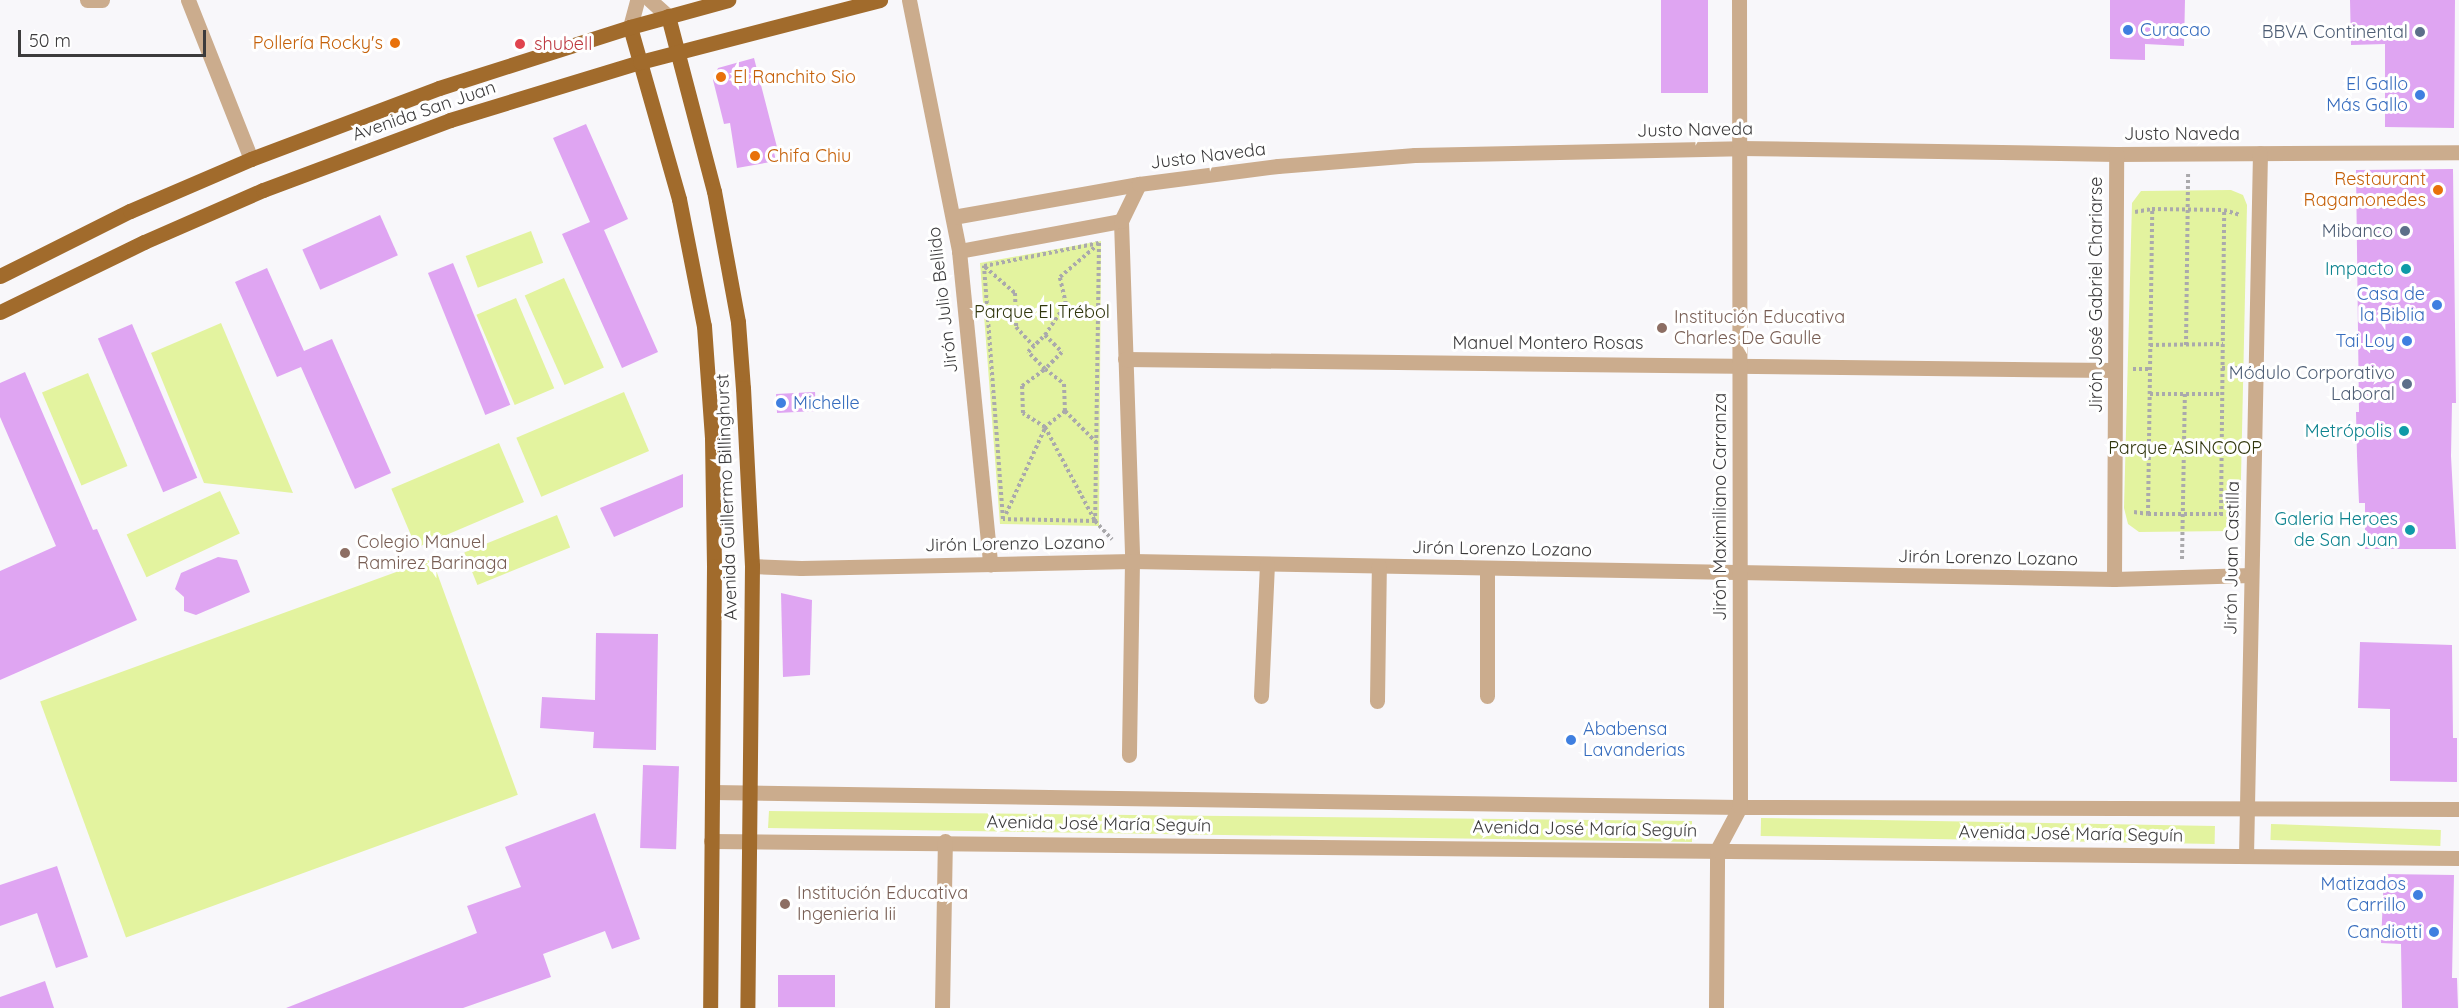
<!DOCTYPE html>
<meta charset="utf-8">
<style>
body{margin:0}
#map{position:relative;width:2459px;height:1008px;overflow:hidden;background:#f8f7fa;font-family:Quicksand,sans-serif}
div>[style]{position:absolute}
.green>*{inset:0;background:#e3f39f;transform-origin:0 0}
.building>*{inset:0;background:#dfa5f2;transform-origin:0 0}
.path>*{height:4px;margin-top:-2px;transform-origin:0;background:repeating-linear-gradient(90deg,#aaa9ac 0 3px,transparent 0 6px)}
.minor>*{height:15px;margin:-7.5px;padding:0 7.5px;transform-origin:7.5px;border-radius:7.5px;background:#cbac8d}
.major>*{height:15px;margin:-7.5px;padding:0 7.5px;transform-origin:7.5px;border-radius:7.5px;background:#a16b2c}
.dots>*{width:16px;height:16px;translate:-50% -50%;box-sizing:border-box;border:3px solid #fff;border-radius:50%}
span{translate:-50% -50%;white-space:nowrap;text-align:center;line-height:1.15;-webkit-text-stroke:6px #fff;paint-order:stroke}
.shop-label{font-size:18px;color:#366cbe}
.left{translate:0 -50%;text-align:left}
.right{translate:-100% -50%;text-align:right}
.service-label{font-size:18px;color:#4e5e75}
.food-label{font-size:18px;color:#c56008}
.health-label{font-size:18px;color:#be3a42}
.street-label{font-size:18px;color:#3c3b3c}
.culture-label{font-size:18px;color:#0d838f}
.park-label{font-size:18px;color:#30360d}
.education-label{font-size:18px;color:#785e54}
.scale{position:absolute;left:18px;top:30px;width:188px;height:27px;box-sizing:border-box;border:3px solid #3c3b3c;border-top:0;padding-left:8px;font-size:18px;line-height:21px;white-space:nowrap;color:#3c3b3c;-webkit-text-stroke:4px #fff;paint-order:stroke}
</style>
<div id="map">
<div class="green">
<i style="clip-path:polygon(2231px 190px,2243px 195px,2247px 205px,2240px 523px,2230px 531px,2139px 532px,2128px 524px,2124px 508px,2132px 203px,2141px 191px)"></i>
<i style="left:531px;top:231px;width:34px;height:70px;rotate:69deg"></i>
<i style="clip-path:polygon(1101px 241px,1099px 526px,1000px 524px,980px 263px)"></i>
<i style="left:564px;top:278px;width:98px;height:43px;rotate:66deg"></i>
<i style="left:516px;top:298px;width:98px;height:43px;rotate:67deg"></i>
<i style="clip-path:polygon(221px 323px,293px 493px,204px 483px,151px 353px)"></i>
<i style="left:88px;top:373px;width:101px;height:50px;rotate:67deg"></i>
<i style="left:624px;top:392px;width:64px;height:117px;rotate:67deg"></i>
<i style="left:499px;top:443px;width:64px;height:117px;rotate:67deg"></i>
<i style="left:220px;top:491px;width:47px;height:103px;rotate:65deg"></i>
<i style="left:557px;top:515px;width:35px;height:100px;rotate:68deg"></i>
<i style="left:432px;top:559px;width:251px;height:417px;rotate:70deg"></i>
<i style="clip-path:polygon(769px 811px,1692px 821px,1692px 842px,768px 828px)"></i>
<i style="left:1761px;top:818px;width:454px;height:18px;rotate:1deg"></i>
<i style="left:2271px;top:824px;width:170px;height:16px;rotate:2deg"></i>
</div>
<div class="building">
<i style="left:1661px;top:0;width:47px;height:93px"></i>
<i style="clip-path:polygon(2110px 0,2185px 0,2184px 46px,2145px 44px,2145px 60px,2110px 59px)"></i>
<i style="clip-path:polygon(2350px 0,2455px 0,2454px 128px,2385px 127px,2385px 44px,2351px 45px)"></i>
<i style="clip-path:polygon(754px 58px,778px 151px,774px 152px,776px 161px,737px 168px,730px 123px,724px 124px,713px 80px,718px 68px)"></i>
<i style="clip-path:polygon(586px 124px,628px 219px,604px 230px,658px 352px,622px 368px,562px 234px,590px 222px,553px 138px)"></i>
<i style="clip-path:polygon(2453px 169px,2456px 403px,2452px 403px,2451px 456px,2456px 549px,2365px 549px,2365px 503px,2359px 503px,2357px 456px,2356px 412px,2359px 412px,2356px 170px)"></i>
<i style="left:380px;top:215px;width:44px;height:85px;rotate:66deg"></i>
<i style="left:453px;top:263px;width:153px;height:27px;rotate:68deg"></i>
<i style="clip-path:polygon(267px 268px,304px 351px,332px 339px,391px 473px,355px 489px,301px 367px,277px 377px,235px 282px)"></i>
<i style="left:132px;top:324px;width:167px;height:37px;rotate:67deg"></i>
<i style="clip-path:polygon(25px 372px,93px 530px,97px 529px,137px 620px,0 680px,0 571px,56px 546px,0 417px,0 383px)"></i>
<i style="left:815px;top:392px;width:19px;height:39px;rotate:87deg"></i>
<i style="clip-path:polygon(683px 474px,683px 507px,614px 537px,600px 508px)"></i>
<i style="clip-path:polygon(218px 557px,237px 560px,250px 592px,196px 615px,184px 611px,184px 597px,175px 589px,181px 573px)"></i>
<i style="clip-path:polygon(781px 593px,812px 600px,810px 675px,783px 677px)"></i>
<i style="clip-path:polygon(596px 633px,658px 634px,656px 750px,593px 748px,594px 732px,540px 728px,542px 697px,595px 700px)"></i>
<i style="clip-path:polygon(2360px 642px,2452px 645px,2453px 738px,2457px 738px,2457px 782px,2390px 781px,2390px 709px,2358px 708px)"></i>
<i style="left:643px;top:765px;width:36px;height:83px;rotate:2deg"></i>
<i style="clip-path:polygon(595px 813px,640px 939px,612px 949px,605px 931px,543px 954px,551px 977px,463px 1008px,286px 1008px,477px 933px,467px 906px,521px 887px,505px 847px)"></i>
<i style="clip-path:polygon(57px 866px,88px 957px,56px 968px,37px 913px,0 926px,0 885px)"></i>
<i style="clip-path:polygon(2384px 874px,2454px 875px,2452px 978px,2457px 978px,2458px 1008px,2402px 1008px,2401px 944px,2381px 943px)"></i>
<i style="left:778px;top:975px;width:57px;height:32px"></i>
<i style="clip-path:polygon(45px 981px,54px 1008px,0 1008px,0 997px)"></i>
</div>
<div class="path">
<i style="left:2135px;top:212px;width:17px;rotate:-10deg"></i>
<i style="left:2152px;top:209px;width:72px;rotate:0.8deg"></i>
<i style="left:2224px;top:210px;width:17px;rotate:17deg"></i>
<i style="left:1099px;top:243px;width:278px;rotate:90.8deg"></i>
<i style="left:1095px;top:521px;width:92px;rotate:-178.8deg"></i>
<i style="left:1003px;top:519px;width:254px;rotate:-94.3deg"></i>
<i style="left:984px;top:266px;width:117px;rotate:-11.3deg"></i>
<i style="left:985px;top:267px;width:40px;rotate:41deg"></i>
<i style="left:1015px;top:293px;width:34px;rotate:88deg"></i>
<i style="left:1016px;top:327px;width:26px;rotate:47deg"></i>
<i style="left:1045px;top:335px;width:37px;rotate:-56deg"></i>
<i style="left:1066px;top:304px;width:28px;rotate:-103deg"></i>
<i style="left:1060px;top:277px;width:46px;rotate:-40.6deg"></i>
<i style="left:1045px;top:335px;width:24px;rotate:45deg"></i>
<i style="left:1062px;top:352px;width:24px;rotate:135deg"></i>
<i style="left:1045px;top:369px;width:24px;rotate:-135deg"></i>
<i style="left:1028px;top:352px;width:24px;rotate:-45deg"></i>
<i style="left:2150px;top:345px;width:73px;rotate:-0.8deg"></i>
<i style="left:2186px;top:345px;width:173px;rotate:-89.3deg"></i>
<i style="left:2222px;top:368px;width:15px"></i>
<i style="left:1045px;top:369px;width:24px;rotate:38deg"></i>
<i style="left:1064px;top:384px;width:27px;rotate:88deg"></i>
<i style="left:1065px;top:411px;width:26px;rotate:141deg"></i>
<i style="left:1045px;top:427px;width:26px;rotate:-148deg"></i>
<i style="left:1023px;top:413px;width:27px;rotate:-92deg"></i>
<i style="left:1022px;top:386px;width:29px;rotate:-36deg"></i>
<i style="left:2133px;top:369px;width:17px"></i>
<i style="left:2150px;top:394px;width:72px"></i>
<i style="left:1065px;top:411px;width:44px;rotate:45deg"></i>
<i style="left:1045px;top:427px;width:106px;rotate:62deg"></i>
<i style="left:1095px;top:521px;width:25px;rotate:47deg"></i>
<i style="left:2134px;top:512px;width:14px;rotate:8deg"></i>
<i style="left:2148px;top:514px;width:86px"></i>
<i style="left:1006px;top:514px;width:94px;rotate:-65.6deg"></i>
<i style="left:2148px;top:514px;width:305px;rotate:-89.2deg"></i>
<i style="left:2221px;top:515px;width:305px;rotate:-89.4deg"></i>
<i style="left:2182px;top:559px;width:165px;rotate:-89deg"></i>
</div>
<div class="minor">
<i style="left:87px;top:0;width:15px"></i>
<i style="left:188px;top:0;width:171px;rotate:68.4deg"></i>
<i style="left:650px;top:0;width:24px;rotate:42deg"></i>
<i style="left:909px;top:0;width:256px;rotate:78.7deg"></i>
<i style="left:959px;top:251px;width:315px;rotate:84.3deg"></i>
<i style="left:630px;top:27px;width:28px;rotate:-75deg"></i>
<i style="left:953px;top:217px;width:189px;rotate:-10.1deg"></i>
<i style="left:1121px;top:221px;width:340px;rotate:88.1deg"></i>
<i style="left:1132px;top:561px;width:194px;rotate:90.9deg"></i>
<i style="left:959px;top:251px;width:165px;rotate:-10.5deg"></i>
<i style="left:1121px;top:221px;width:41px;rotate:-64.1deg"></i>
<i style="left:1139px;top:184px;width:140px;rotate:-7.4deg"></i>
<i style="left:1278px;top:166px;width:137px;rotate:-4.6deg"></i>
<i style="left:1415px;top:155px;width:325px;rotate:-1.2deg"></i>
<i style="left:1740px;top:148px;width:376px;rotate:0.9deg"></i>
<i style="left:2116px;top:154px;width:343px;rotate:-0.3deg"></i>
<i style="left:1125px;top:359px;width:990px;rotate:0.64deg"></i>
<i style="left:752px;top:566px;width:49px;rotate:2.3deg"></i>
<i style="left:801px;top:568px;width:331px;rotate:-1.2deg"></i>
<i style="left:1132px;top:561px;width:982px;rotate:1.05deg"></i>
<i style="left:2114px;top:579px;width:137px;rotate:-1.7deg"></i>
<i style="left:2114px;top:579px;width:425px;rotate:-89.7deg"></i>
<i style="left:1261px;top:696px;width:132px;rotate:-87.4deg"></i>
<i style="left:1487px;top:696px;width:127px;rotate:-90deg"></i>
<i style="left:1377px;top:701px;width:135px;rotate:-89.2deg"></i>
<i style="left:712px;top:792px;width:1028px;rotate:0.84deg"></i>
<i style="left:1740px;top:807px;width:719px;rotate:0.16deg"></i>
<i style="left:711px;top:841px;width:1748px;rotate:0.56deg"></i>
<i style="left:2246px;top:856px;width:703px;rotate:-88.86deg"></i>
<i style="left:942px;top:1008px;width:167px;rotate:-89deg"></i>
<i style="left:1716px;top:1008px;width:158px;rotate:-89.6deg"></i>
<i style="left:1717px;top:850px;width:49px;rotate:-61.9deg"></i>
<i style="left:1740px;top:807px;width:807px;rotate:-90.07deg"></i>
</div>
<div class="major">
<i style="left:668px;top:16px;width:181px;rotate:75.3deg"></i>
<i style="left:714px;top:191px;width:133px;rotate:79.6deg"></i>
<i style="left:738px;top:322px;width:66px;rotate:85.7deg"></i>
<i style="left:743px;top:388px;width:178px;rotate:87.1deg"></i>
<i style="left:752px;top:566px;width:442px;rotate:90.6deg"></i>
<i style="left:630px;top:27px;width:179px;rotate:74.1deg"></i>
<i style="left:679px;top:199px;width:129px;rotate:78.9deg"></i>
<i style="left:704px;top:326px;width:112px;rotate:85.9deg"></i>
<i style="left:712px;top:438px;width:128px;rotate:89.1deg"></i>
<i style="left:714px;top:566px;width:442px;rotate:90.5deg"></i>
<i style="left:0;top:276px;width:145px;rotate:-26.6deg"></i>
<i style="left:130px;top:211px;width:132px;rotate:-23.3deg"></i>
<i style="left:251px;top:159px;width:201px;rotate:-20.7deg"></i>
<i style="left:439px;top:88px;width:201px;rotate:-17.7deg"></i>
<i style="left:630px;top:27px;width:102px;rotate:-15.4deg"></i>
<i style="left:0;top:312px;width:160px;rotate:-25.9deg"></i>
<i style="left:144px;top:242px;width:130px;rotate:-23.6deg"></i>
<i style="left:263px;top:190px;width:200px;rotate:-20.5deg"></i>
<i style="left:450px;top:120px;width:199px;rotate:-17deg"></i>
<i style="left:640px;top:62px;width:248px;rotate:-14.5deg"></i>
</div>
<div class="dots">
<i style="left:2128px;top:30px;background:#3f7fe0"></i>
<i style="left:2420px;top:32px;background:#5c6f8a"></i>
<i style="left:395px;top:43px;background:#e8710a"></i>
<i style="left:520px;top:44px;background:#e0444e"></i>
<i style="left:721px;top:77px;background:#e8710a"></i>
<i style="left:2420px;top:95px;background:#3f7fe0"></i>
<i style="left:755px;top:156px;background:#e8710a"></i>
<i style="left:2438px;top:190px;background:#e8710a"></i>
<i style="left:2405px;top:231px;background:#5c6f8a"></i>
<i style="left:2406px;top:269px;background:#0f9aa8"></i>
<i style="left:2437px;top:305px;background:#3f7fe0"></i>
<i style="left:1662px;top:328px;background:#8d6e63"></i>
<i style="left:2407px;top:341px;background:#3f7fe0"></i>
<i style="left:2407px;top:384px;background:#5c6f8a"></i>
<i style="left:781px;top:403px;background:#3f7fe0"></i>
<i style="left:2404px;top:431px;background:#0f9aa8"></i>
<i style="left:2410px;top:530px;background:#0f9aa8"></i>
<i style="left:345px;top:553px;background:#8d6e63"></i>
<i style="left:1571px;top:740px;background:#3f7fe0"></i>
<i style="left:2418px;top:895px;background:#3f7fe0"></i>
<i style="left:785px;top:904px;background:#8d6e63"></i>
<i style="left:2434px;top:932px;background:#3f7fe0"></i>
</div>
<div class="shop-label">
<span class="left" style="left:2140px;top:30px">Curacao</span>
<span class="right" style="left:2408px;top:95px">El Gallo<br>Más Gallo</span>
<span class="right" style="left:2425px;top:305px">Casa de<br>la Biblia</span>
<span class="right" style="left:2395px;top:341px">Tai Loy</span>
<span class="left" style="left:793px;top:403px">Michelle</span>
<span class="left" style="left:1583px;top:740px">Ababensa<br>Lavanderias</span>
<span class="right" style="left:2406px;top:895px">Matizados<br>Carrillo</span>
<span class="right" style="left:2422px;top:932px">Candiotti</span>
</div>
<div class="service-label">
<span class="right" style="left:2408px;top:32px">BBVA Continental</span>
<span class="right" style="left:2393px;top:231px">Mibanco</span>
<span class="right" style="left:2395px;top:384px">Módulo Corporativo<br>Laboral</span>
</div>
<div class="food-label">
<span class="right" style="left:383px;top:43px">Pollería Rocky's</span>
<span class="left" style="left:733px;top:77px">El Ranchito Sio</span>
<span class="left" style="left:767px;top:156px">Chifa Chiu</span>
<span class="right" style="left:2426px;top:190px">Restaurant<br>Ragamonedes</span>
</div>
<div class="health-label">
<span class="left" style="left:534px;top:44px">shubell</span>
</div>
<div class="street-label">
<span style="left:424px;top:111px;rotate:-19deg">Avenida San Juan</span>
<span style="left:1695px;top:130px;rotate:-1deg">Justo Naveda</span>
<span style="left:2182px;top:134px">Justo Naveda</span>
<span style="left:1208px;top:156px;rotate:-7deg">Justo Naveda</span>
<span style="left:2096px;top:295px;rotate:-90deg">Jirón José Gabriel Chariarse</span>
<span style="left:943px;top:300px;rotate:-97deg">Jirón Julio Bellido</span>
<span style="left:1548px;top:343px">Manuel Montero Rosas</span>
<span style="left:727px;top:497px;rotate:-92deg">Avenida Guillermo Billinghurst</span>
<span style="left:1720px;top:507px;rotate:-90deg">Jirón Maximiliano Carranza</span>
<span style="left:1015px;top:544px;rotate:-1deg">Jirón Lorenzo Lozano</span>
<span style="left:1502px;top:549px;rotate:1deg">Jirón Lorenzo Lozano</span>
<span style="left:1988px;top:558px;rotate:1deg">Jirón Lorenzo Lozano</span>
<span style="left:2232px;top:558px;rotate:-89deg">Jirón Juan Castilla</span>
<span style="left:1099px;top:824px;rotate:1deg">Avenida José María Seguín</span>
<span style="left:1585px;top:829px;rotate:1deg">Avenida José María Seguín</span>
<span style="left:2071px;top:834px;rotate:1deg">Avenida José María Seguín</span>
</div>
<div class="culture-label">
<span class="right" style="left:2394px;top:269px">Impacto</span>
<span class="right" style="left:2392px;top:431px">Metrópolis</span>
<span class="right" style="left:2398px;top:530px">Galeria Heroes<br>de San Juan</span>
</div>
<div class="park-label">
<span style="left:1042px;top:312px">Parque El Trébol</span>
<span style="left:2185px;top:448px">Parque ASINCOOP</span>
</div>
<div class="education-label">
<span class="left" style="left:1674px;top:328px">Institución Educativa<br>Charles De Gaulle</span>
<span class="left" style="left:357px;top:553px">Colegio Manuel<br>Ramirez Barinaga</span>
<span class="left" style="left:797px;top:904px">Institución Educativa<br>Ingenieria Iii</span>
</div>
<div class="scale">50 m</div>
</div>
